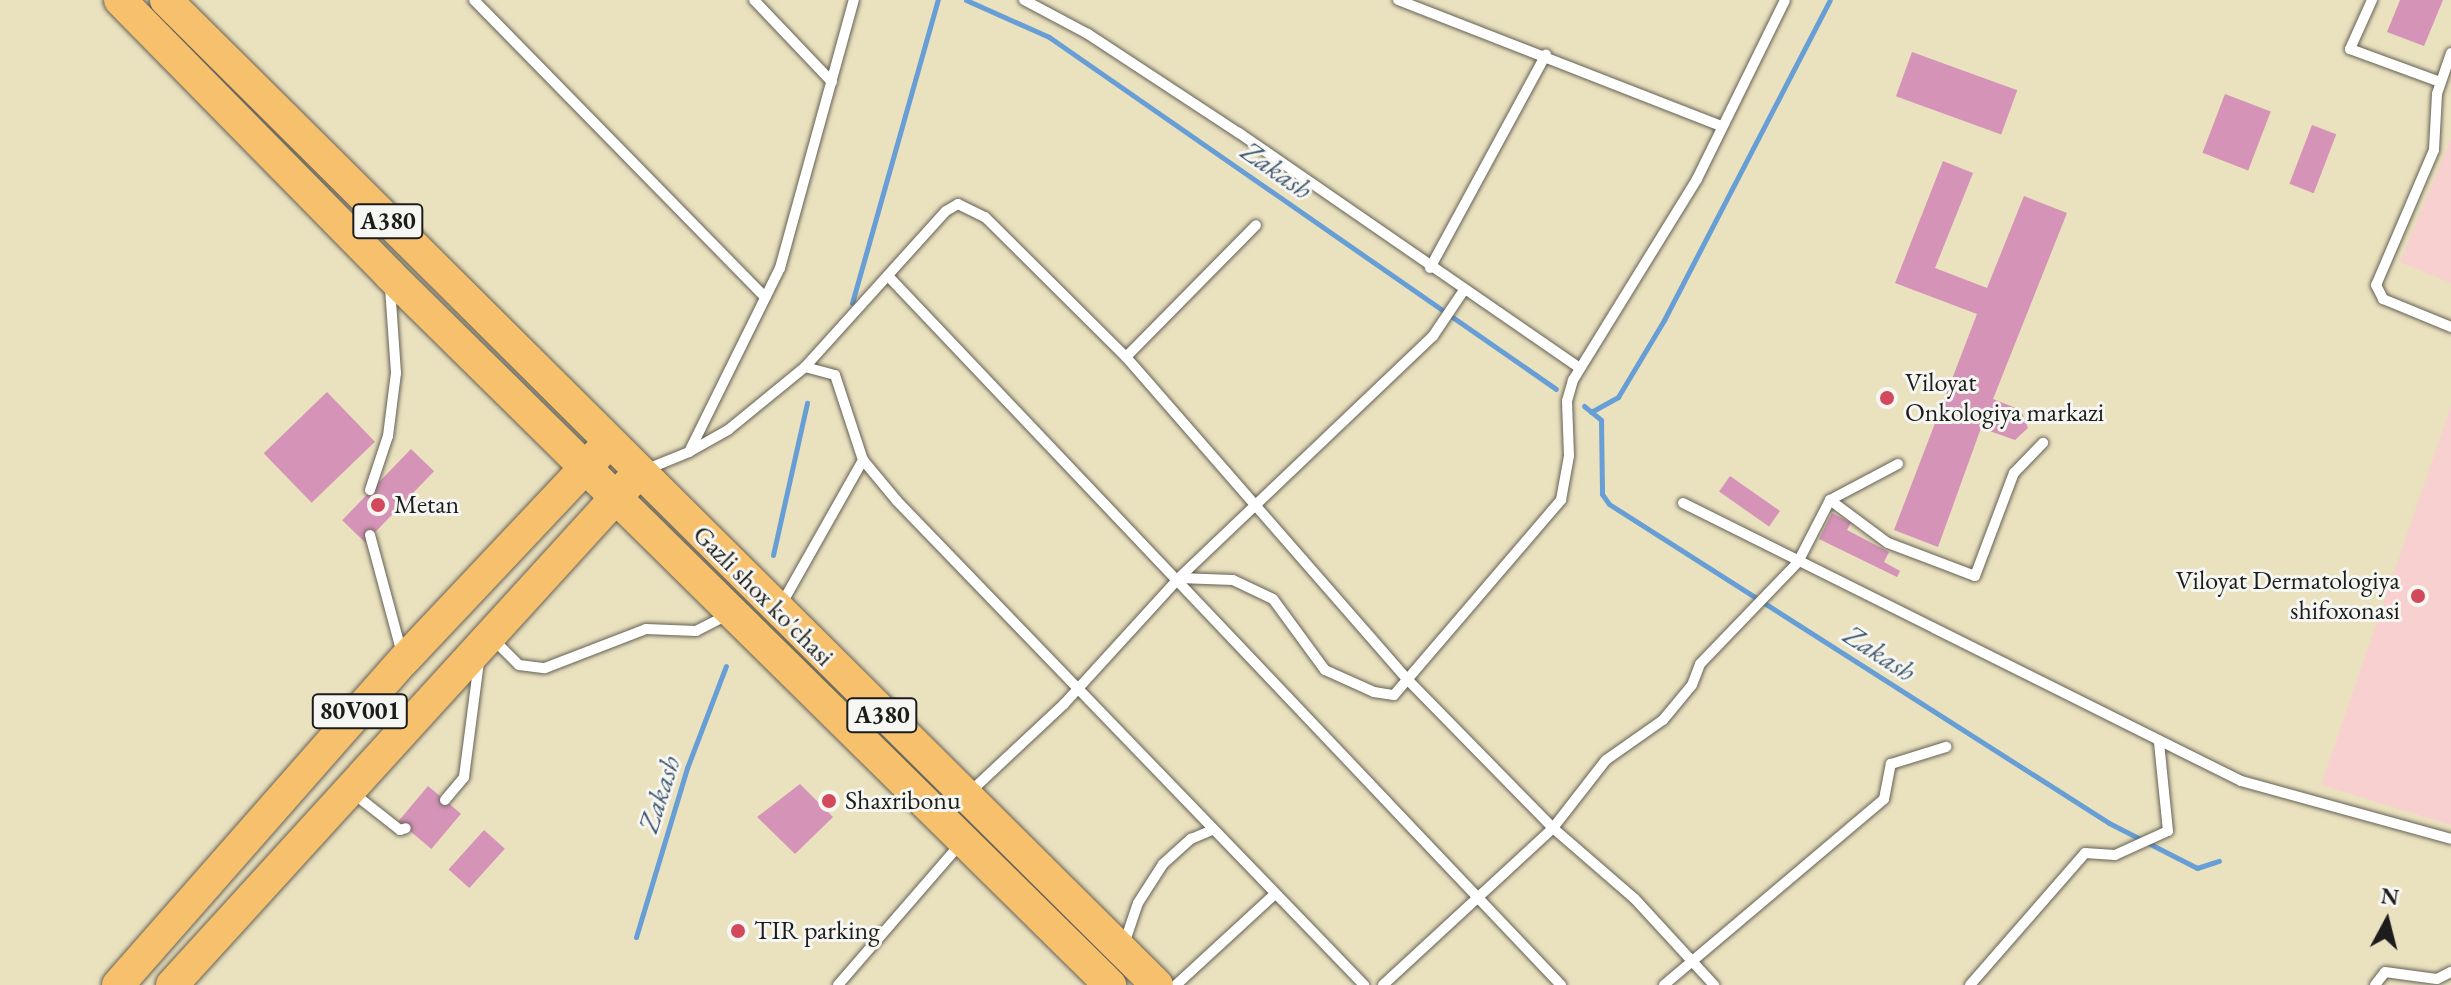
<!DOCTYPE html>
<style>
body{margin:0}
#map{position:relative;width:2451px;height:985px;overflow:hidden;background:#eae1bf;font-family:"EB Garamond",serif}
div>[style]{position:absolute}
.built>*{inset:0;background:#f7d0cf}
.stream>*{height:5px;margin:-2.5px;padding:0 2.5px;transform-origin:2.5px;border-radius:2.5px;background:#679ed5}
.building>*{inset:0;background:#d493b7;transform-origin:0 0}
.roads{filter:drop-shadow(0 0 2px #646155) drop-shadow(0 0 2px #646155)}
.service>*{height:10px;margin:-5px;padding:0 5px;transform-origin:5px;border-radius:5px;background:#fff}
.trunk>*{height:32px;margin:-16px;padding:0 16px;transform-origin:16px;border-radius:16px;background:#f7c06c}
.dots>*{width:22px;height:22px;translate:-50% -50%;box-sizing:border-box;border:4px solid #f6f6f2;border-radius:50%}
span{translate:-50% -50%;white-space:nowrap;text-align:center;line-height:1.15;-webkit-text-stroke:6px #f6f6f2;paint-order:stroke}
.shield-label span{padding:2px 6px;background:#f6f6f2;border:2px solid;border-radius:6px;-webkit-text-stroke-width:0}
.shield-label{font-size:24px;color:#1c1c1c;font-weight:700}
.poi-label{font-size:26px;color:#1c1c1c}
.left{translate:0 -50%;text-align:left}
.right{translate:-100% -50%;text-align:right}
.street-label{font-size:26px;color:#1c1c1c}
.water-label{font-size:28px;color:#3e566f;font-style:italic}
.north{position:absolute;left:2347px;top:881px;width:80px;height:80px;-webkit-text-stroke:6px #f6f6f2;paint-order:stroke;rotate:7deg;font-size:22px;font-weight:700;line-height:32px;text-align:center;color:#1c1c1c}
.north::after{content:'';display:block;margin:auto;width:28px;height:36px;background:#1c1c1c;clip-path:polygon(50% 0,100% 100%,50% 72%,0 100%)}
</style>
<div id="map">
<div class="built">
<i style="clip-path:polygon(2451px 139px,2451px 283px,2400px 262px)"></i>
<i style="clip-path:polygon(2451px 406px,2451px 825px,2321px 785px)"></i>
</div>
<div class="stream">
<i style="left:966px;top:0;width:91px;rotate:24deg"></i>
<i style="left:1049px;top:37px;width:617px;rotate:34.77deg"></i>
<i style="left:852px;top:303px;width:315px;rotate:-74.2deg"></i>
<i style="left:1584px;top:406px;width:22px;rotate:39deg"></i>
<i style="left:1601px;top:420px;width:74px;rotate:89.2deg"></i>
<i style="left:1602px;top:494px;width:12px;rotate:55deg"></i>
<i style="left:1609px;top:504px;width:593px;rotate:32.54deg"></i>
<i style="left:2109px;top:823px;width:99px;rotate:27.1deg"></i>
<i style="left:2197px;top:868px;width:23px;rotate:-18deg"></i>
<i style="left:1591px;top:412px;width:31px;rotate:-29deg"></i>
<i style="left:1618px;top:397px;width:90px;rotate:-59.1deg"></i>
<i style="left:1664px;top:320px;width:360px;rotate:-62.6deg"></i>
<i style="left:773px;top:555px;width:156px;rotate:-77.4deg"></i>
<i style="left:636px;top:937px;width:177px;rotate:-73.2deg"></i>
<i style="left:687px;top:768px;width:109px;rotate:-69.1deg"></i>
</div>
<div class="building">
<i style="clip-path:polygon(2400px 0,2443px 0,2424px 46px,2387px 32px)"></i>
<i style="left:1912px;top:52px;width:112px;height:47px;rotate:20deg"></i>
<i style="left:2225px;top:94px;width:49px;height:63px;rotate:21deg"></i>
<i style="left:2312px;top:125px;width:26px;height:63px;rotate:21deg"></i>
<i style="clip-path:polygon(1943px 161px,1973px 173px,1935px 268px,1987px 288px,2024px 196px,2067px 213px,1993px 399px,2021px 410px,2028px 428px,2015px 440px,1981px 428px,1938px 547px,1894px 530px,1977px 314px,1895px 283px)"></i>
<i style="left:327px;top:392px;width:69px;height:88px;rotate:46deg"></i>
<i style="left:411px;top:449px;width:32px;height:99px;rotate:44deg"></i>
<i style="left:1730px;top:476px;width:61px;height:19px;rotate:35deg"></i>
<i style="clip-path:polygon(1832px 513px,1851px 523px,1847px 530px,1889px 552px,1884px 562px,1900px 571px,1897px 577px,1819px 539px)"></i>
<i style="clip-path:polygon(800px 784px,833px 817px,795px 854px,757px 817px)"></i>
<i style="left:428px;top:786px;width:43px;height:46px;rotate:40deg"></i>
<i style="left:484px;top:830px;width:28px;height:53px;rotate:42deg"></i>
</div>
<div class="roads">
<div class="service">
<i style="left:474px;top:0;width:416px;rotate:45.6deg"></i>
<i style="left:754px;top:0;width:113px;rotate:46.4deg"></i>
<i style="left:1024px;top:0;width:72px;rotate:28deg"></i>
<i style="left:1088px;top:34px;width:181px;rotate:33.3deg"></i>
<i style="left:1239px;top:133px;width:414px;rotate:34.6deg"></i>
<i style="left:1398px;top:0;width:348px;rotate:21.3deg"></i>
<i style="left:2372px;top:0;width:54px;rotate:114.2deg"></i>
<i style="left:2350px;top:49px;width:96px;rotate:20.1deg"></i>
<i style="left:2451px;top:53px;width:43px;rotate:108.9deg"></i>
<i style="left:2437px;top:94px;width:56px;rotate:93.1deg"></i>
<i style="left:2434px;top:150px;width:147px;rotate:113.2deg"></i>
<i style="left:2376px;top:285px;width:16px;rotate:63deg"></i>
<i style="left:2383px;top:299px;width:74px;rotate:22.4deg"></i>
<i style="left:1430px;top:268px;width:243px;rotate:-61.5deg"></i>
<i style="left:890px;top:278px;width:975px;rotate:46.5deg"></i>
<i style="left:1126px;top:357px;width:427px;rotate:48.9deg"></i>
<i style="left:1407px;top:679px;width:209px;rotate:45.6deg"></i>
<i style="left:1553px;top:828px;width:108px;rotate:40.9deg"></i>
<i style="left:1635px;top:899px;width:117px;rotate:47.4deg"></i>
<i style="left:805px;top:367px;width:210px;rotate:-47.9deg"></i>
<i style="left:946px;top:211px;width:14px;rotate:-30deg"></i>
<i style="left:958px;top:204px;width:30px;rotate:26deg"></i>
<i style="left:985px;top:217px;width:199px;rotate:44.8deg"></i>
<i style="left:1126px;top:357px;width:185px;rotate:-45.4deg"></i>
<i style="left:689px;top:452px;width:45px;rotate:-29.4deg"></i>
<i style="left:728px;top:430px;width:99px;rotate:-39.3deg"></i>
<i style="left:805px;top:367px;width:31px;rotate:15deg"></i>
<i style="left:835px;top:375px;width:89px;rotate:71.8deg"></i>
<i style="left:863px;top:460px;width:53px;rotate:50.3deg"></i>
<i style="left:897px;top:501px;width:673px;rotate:46.02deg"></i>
<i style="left:645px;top:470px;width:48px;rotate:-22.2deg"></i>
<i style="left:689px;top:452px;width:205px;rotate:-63.7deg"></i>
<i style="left:780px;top:268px;width:278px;rotate:-74.6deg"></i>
<i style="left:370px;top:490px;width:57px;rotate:-71.6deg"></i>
<i style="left:388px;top:436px;width:64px;rotate:-82.8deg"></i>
<i style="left:396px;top:373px;width:85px;rotate:-94deg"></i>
<i style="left:1830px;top:500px;width:72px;rotate:36.6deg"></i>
<i style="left:1888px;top:543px;width:93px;rotate:20.8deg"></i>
<i style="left:1975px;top:576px;width:110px;rotate:-69.3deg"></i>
<i style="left:2014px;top:473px;width:42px;rotate:-46deg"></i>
<i style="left:1683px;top:503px;width:623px;rotate:26.48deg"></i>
<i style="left:2241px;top:781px;width:218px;rotate:15.4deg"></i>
<i style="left:370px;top:535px;width:123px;rotate:74.9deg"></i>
<i style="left:1179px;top:578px;width:351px;rotate:-43.6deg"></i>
<i style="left:1433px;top:336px;width:55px;rotate:-56deg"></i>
<i style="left:781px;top:605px;width:167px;rotate:-60.5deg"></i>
<i style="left:494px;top:640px;width:35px;rotate:45deg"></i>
<i style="left:519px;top:665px;width:26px;rotate:7deg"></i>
<i style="left:545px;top:668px;width:108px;rotate:-21.1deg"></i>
<i style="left:646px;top:629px;width:50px;rotate:2.3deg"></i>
<i style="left:696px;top:631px;width:36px;rotate:-27deg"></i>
<i style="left:970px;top:792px;width:129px;rotate:-43.1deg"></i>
<i style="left:1064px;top:704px;width:171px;rotate:-47.6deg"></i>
<i style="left:1179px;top:578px;width:54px;rotate:2.1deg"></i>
<i style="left:1233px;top:580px;width:44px;rotate:25.4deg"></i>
<i style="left:1273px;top:599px;width:88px;rotate:53.8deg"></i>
<i style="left:1325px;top:670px;width:54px;rotate:24.2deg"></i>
<i style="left:1374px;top:692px;width:20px;rotate:9deg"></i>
<i style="left:1394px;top:695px;width:257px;rotate:-49.4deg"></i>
<i style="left:1561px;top:500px;width:45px;rotate:-79.7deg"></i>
<i style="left:1569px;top:456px;width:55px;rotate:-92.1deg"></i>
<i style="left:1567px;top:401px;width:22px;rotate:-74deg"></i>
<i style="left:1573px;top:380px;width:236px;rotate:-58.3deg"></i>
<i style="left:1697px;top:179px;width:199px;rotate:-63.8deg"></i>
<i style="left:353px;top:793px;width:60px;rotate:38.2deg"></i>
<i style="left:400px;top:830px;width:6px;rotate:-18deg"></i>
<i style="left:445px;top:800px;width:30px;rotate:-50deg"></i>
<i style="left:464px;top:777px;width:116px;rotate:-82.6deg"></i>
<i style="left:1123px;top:947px;width:46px;rotate:-71.2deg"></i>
<i style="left:1138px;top:903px;width:46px;rotate:-57.3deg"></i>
<i style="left:1163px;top:864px;width:38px;rotate:-42deg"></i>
<i style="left:1191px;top:839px;width:23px;rotate:-23deg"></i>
<i style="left:838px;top:985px;width:186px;rotate:-49.1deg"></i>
<i style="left:1176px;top:985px;width:134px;rotate:-42.6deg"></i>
<i style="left:1383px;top:985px;width:231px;rotate:-42.7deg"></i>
<i style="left:1553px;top:828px;width:86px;rotate:-52.1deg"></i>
<i style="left:1606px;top:760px;width:70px;rotate:-35.1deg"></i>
<i style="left:1663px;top:720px;width:45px;rotate:-50.4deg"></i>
<i style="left:1692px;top:685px;width:22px;rotate:-69deg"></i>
<i style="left:1700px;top:664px;width:141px;rotate:-46.1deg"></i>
<i style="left:1798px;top:562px;width:70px;rotate:-62.7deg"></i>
<i style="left:1830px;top:500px;width:77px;rotate:-27.9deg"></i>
<i style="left:1664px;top:985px;width:288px;rotate:-40.2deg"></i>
<i style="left:1884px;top:799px;width:36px;rotate:-79deg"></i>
<i style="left:1891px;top:764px;width:58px;rotate:-17.2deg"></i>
<i style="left:1970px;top:985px;width:175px;rotate:-48.9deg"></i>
<i style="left:2085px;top:853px;width:30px;rotate:4deg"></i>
<i style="left:2115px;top:855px;width:58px;rotate:-24.4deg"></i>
<i style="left:2168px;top:831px;width:89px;rotate:-95.8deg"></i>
<i style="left:2375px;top:985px;width:16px;rotate:-52deg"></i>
<i style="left:2385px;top:972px;width:52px;rotate:7.7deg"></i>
<i style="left:2437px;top:979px;width:16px;rotate:-27deg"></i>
</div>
<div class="trunk">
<i style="left:120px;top:0;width:384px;rotate:45.5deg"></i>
<i style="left:389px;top:274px;width:1013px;rotate:44.6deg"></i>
<i style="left:166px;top:0;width:1397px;rotate:44.83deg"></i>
<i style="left:118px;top:985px;width:433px;rotate:-48.7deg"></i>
<i style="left:404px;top:660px;width:284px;rotate:-46.7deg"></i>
<i style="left:172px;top:985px;width:680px;rotate:-47.68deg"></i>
</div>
</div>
<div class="dots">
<i style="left:1887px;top:398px;background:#d1495b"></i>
<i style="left:378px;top:505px;background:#d1495b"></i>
<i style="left:2418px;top:596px;background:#d1495b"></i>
<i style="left:829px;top:801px;background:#d1495b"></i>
<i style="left:738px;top:931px;background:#d1495b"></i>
</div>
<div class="shield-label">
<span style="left:388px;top:221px">A380</span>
<span style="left:360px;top:711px">80V001</span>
<span style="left:882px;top:715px">A380</span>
</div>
<div class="poi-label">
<span class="left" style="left:1905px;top:398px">Viloyat<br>Onkologiya markazi</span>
<span class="left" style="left:394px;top:505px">Metan</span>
<span class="right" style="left:2400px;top:596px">Viloyat Dermatologiya<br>shifoxonasi</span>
<span class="left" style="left:845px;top:801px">Shaxribonu</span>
<span class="left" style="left:754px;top:931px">TIR parking</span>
</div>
<div class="street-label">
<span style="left:763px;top:596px;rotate:45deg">Gazli shox ko'chasi</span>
</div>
<div class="water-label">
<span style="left:1277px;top:170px;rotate:35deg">Zakash</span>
<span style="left:1880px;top:653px;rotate:33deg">Zakash</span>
<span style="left:659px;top:794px;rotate:-72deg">Zakash</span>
</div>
<div class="north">N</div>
</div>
